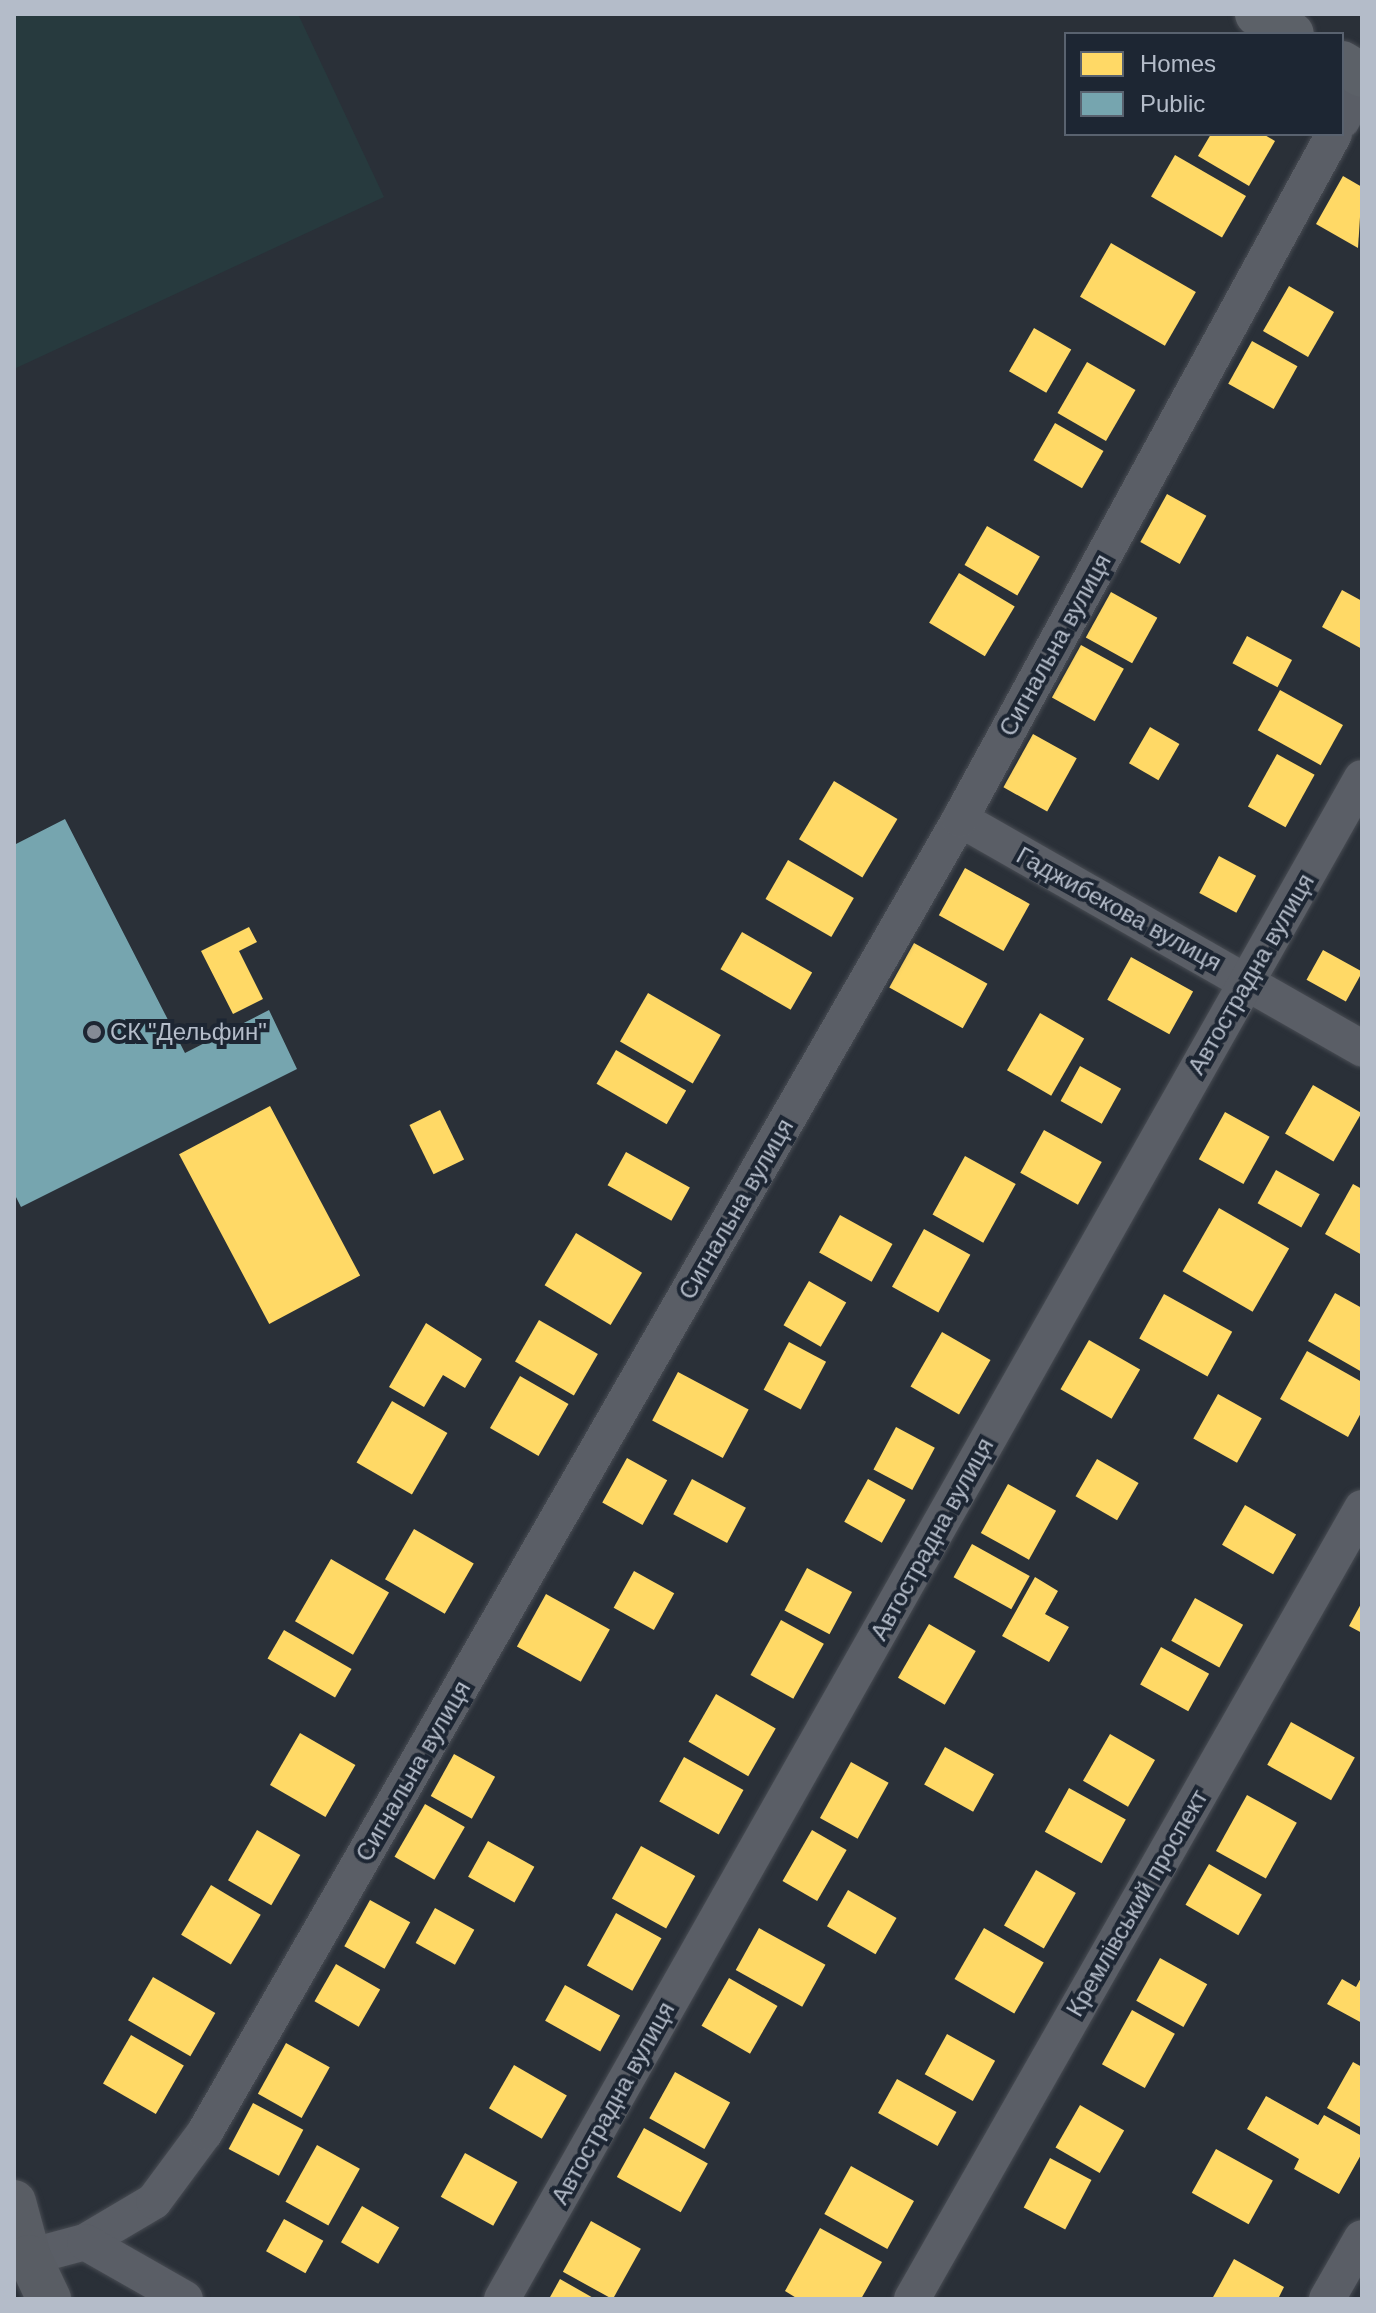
<!DOCTYPE html>
<meta charset="utf-8">
<style>
body{margin:0}
#map{position:relative;width:1376px;height:2313px;overflow:hidden;background:#2a3038;font-family:Helvetica,sans-serif}
div>[style]{position:absolute}
.green>*{inset:0;background:#273a3e}
.homes>*{inset:0;background:#ffd966;transform-origin:0 0}
.public>*{inset:0;background:#76a5af}
.roads{filter:drop-shadow(0 0 2px #484c53) drop-shadow(0 0 2px #484c53)}
.street>*{height:36px;margin:-18px;padding:0 18px;transform-origin:18px;border-radius:18px;background:#5a5e66}
.secondary>*{height:44px;margin:-22px;padding:0 22px;transform-origin:22px;border-radius:22px;background:#595d64}
.primary>*{height:44px;margin:-22px;padding:0 22px;transform-origin:22px;border-radius:22px;background:#5c6168}
.dots>*{width:22px;height:22px;translate:-50% -50%;box-sizing:border-box;border:4px solid #1d2633;border-radius:50%}
span{translate:-50% -50%;white-space:nowrap;text-align:center;line-height:1.15;-webkit-text-stroke:8px #1d2633;paint-order:stroke}
.street-label{font-size:24px;color:#b4bcc9}
.poi-label{font-size:24px;color:#b4bcc9}
.left{translate:0 -50%;text-align:left}
.frame{position:absolute;inset:0;border:16px solid #b4bcc9;pointer-events:none}
.legend{position:absolute;left:1064px;top:32px;width:280px;height:104px;box-sizing:border-box;background:#1d2633;border:2px solid #59626f;margin:0;padding:10px 14px;list-style:none;font-size:24px;color:#b4bcc9}
.legend li{display:flex;align-items:center;gap:16px;height:40px}
.legend b{width:40px;border:2px solid #59626f}
</style>
<div id="map">
<div class="green">
<i style="clip-path:polygon(14px 14px,298px 14px,384px 197px,14px 369px)"></i>
</div>
<div class="homes">
<i style="clip-path:polygon(1211px 134px,1263px 134px,1275px 141px,1249px 186px,1198px 156px)"></i>
<i style="left:1175px;top:155px;width:82px;height:48px;rotate:30deg"></i>
<i style="clip-path:polygon(1343px 176px,1362px 187px,1358px 248px,1316px 224px)"></i>
<i style="left:1111px;top:243px;width:98px;height:62px;rotate:30deg"></i>
<i style="left:1289px;top:286px;width:52px;height:52px;rotate:30deg"></i>
<i style="left:1034px;top:328px;width:43px;height:50px;rotate:30deg"></i>
<i style="left:1252px;top:341px;width:52px;height:49px;rotate:29deg"></i>
<i style="left:1087px;top:362px;width:56px;height:59px;rotate:30deg"></i>
<i style="left:1055px;top:423px;width:56px;height:43px;rotate:30deg"></i>
<i style="left:1167px;top:494px;width:45px;height:55px;rotate:29deg"></i>
<i style="left:987px;top:526px;width:61px;height:45px;rotate:30deg"></i>
<i style="left:959px;top:573px;width:65px;height:58px;rotate:31deg"></i>
<i style="clip-path:polygon(1342px 590px,1362px 601px,1362px 649px,1322px 627px)"></i>
<i style="left:1111px;top:592px;width:53px;height:52px;rotate:29deg"></i>
<i style="left:1247px;top:636px;width:51px;height:31px;rotate:28deg"></i>
<i style="left:1081px;top:645px;width:49px;height:60px;rotate:29deg"></i>
<i style="left:1280px;top:690px;width:72px;height:46px;rotate:29deg"></i>
<i style="left:1150px;top:727px;width:34px;height:42px;rotate:30deg"></i>
<i style="left:1033px;top:734px;width:50px;height:61px;rotate:29deg"></i>
<i style="left:1277px;top:754px;width:43px;height:60px;rotate:29deg"></i>
<i style="left:834px;top:781px;width:74px;height:68px;rotate:31deg"></i>
<i style="left:1219px;top:856px;width:42px;height:42px;rotate:28deg"></i>
<i style="left:788px;top:860px;width:76px;height:45px;rotate:30deg"></i>
<i style="left:965px;top:868px;width:74px;height:54px;rotate:29deg"></i>
<i style="clip-path:polygon(249px 927px,257px 942px,239px 951px,263px 999px,233px 1014px,201px 951px)"></i>
<i style="left:742px;top:932px;width:81px;height:43px;rotate:30deg"></i>
<i style="left:914px;top:943px;width:84px;height:51px;rotate:29deg"></i>
<i style="left:1323px;top:950px;width:45px;height:34px;rotate:29deg"></i>
<i style="left:1131px;top:957px;width:71px;height:49px;rotate:29deg"></i>
<i style="left:648px;top:993px;width:84px;height:56px;rotate:30deg"></i>
<i style="left:1040px;top:1013px;width:51px;height:66px;rotate:30deg"></i>
<i style="left:616px;top:1050px;width:81px;height:39px;rotate:30deg"></i>
<i style="left:1080px;top:1066px;width:47px;height:40px;rotate:29deg"></i>
<i style="left:1313px;top:1085px;width:56px;height:56px;rotate:30deg"></i>
<i style="left:270px;top:1106px;width:192px;height:103px;rotate:62deg"></i>
<i style="left:440px;top:1110px;width:55px;height:34px;rotate:64deg"></i>
<i style="left:1225px;top:1112px;width:51px;height:54px;rotate:29deg"></i>
<i style="left:1044px;top:1130px;width:66px;height:49px;rotate:29deg"></i>
<i style="left:626px;top:1152px;width:73px;height:38px;rotate:29deg"></i>
<i style="left:965px;top:1156px;width:58px;height:67px;rotate:29deg"></i>
<i style="left:1276px;top:1170px;width:50px;height:38px;rotate:29deg"></i>
<i style="clip-path:polygon(1353px 1184px,1362px 1189px,1362px 1255px,1325px 1234px)"></i>
<i style="left:1219px;top:1208px;width:81px;height:73px;rotate:30deg"></i>
<i style="left:840px;top:1215px;width:60px;height:43px;rotate:29deg"></i>
<i style="left:924px;top:1229px;width:53px;height:66px;rotate:29deg"></i>
<i style="left:576px;top:1233px;width:77px;height:61px;rotate:31deg"></i>
<i style="left:809px;top:1281px;width:43px;height:51px;rotate:30deg"></i>
<i style="clip-path:polygon(1335px 1293px,1362px 1308px,1362px 1372px,1308px 1341px)"></i>
<i style="left:1164px;top:1294px;width:78px;height:51px;rotate:29deg"></i>
<i style="left:539px;top:1320px;width:68px;height:48px;rotate:30deg"></i>
<i style="clip-path:polygon(426px 1323px,482px 1359px,465px 1388px,443px 1375px,424px 1407px,389px 1387px)"></i>
<i style="left:942px;top:1332px;width:56px;height:63px;rotate:30deg"></i>
<i style="left:1089px;top:1340px;width:59px;height:57px;rotate:30deg"></i>
<i style="left:789px;top:1342px;width:42px;height:54px;rotate:28deg"></i>
<i style="clip-path:polygon(1307px 1351px,1362px 1382px,1362px 1411px,1348px 1437px,1280px 1399px)"></i>
<i style="left:678px;top:1372px;width:80px;height:55px;rotate:28deg"></i>
<i style="left:520px;top:1376px;width:56px;height:60px;rotate:30deg"></i>
<i style="left:1218px;top:1394px;width:50px;height:51px;rotate:29deg"></i>
<i style="left:392px;top:1401px;width:64px;height:71px;rotate:30deg"></i>
<i style="left:896px;top:1427px;width:44px;height:48px;rotate:28deg"></i>
<i style="left:627px;top:1458px;width:46px;height:51px;rotate:29deg"></i>
<i style="left:1097px;top:1459px;width:48px;height:43px;rotate:30deg"></i>
<i style="left:692px;top:1479px;width:61px;height:40px;rotate:28deg"></i>
<i style="left:868px;top:1479px;width:43px;height:49px;rotate:29deg"></i>
<i style="left:1008px;top:1484px;width:55px;height:56px;rotate:29deg"></i>
<i style="left:1245px;top:1505px;width:59px;height:46px;rotate:30deg"></i>
<i style="left:414px;top:1529px;width:69px;height:58px;rotate:30deg"></i>
<i style="left:972px;top:1544px;width:66px;height:38px;rotate:29deg"></i>
<i style="left:331px;top:1559px;width:67px;height:72px;rotate:30deg"></i>
<i style="left:807px;top:1568px;width:51px;height:48px;rotate:28deg"></i>
<i style="left:634px;top:1571px;width:46px;height:42px;rotate:29deg"></i>
<i style="clip-path:polygon(1035px 1577px,1058px 1591px,1045px 1614px,1069px 1627px,1049px 1662px,1002px 1636px)"></i>
<i style="left:546px;top:1594px;width:73px;height:60px;rotate:29deg"></i>
<i style="left:1195px;top:1598px;width:55px;height:49px;rotate:29deg"></i>
<i style="clip-path:polygon(1362px 1602px,1362px 1633px,1349px 1626px)"></i>
<i style="left:781px;top:1620px;width:49px;height:63px;rotate:29deg"></i>
<i style="left:929px;top:1624px;width:54px;height:62px;rotate:30deg"></i>
<i style="left:284px;top:1630px;width:78px;height:33px;rotate:30deg"></i>
<i style="left:1161px;top:1647px;width:55px;height:43px;rotate:29deg"></i>
<i style="left:716px;top:1694px;width:69px;height:55px;rotate:30deg"></i>
<i style="left:1291px;top:1722px;width:73px;height:49px;rotate:29deg"></i>
<i style="left:300px;top:1733px;width:64px;height:60px;rotate:30deg"></i>
<i style="left:1110px;top:1734px;width:52px;height:54px;rotate:30deg"></i>
<i style="left:945px;top:1747px;width:56px;height:43px;rotate:29deg"></i>
<i style="left:454px;top:1754px;width:47px;height:48px;rotate:29deg"></i>
<i style="left:684px;top:1757px;width:68px;height:51px;rotate:29deg"></i>
<i style="left:851px;top:1762px;width:43px;height:64px;rotate:29deg"></i>
<i style="left:1069px;top:1788px;width:65px;height:50px;rotate:29deg"></i>
<i style="left:1247px;top:1795px;width:57px;height:64px;rotate:29deg"></i>
<i style="left:425px;top:1804px;width:46px;height:61px;rotate:30deg"></i>
<i style="left:257px;top:1830px;width:50px;height:58px;rotate:30deg"></i>
<i style="left:812px;top:1830px;width:40px;height:59px;rotate:30deg"></i>
<i style="left:488px;top:1841px;width:53px;height:41px;rotate:29deg"></i>
<i style="left:641px;top:1846px;width:62px;height:60px;rotate:29deg"></i>
<i style="left:1209px;top:1864px;width:61px;height:47px;rotate:30deg"></i>
<i style="left:1036px;top:1870px;width:46px;height:64px;rotate:30deg"></i>
<i style="left:211px;top:1885px;width:58px;height:58px;rotate:31deg"></i>
<i style="left:848px;top:1890px;width:56px;height:42px;rotate:30deg"></i>
<i style="left:370px;top:1900px;width:46px;height:53px;rotate:29deg"></i>
<i style="left:435px;top:1908px;width:45px;height:40px;rotate:29deg"></i>
<i style="left:616px;top:1913px;width:52px;height:60px;rotate:29deg"></i>
<i style="left:759px;top:1928px;width:76px;height:48px;rotate:29deg"></i>
<i style="left:984px;top:1928px;width:69px;height:59px;rotate:30deg"></i>
<i style="left:1160px;top:1958px;width:54px;height:49px;rotate:29deg"></i>
<i style="left:336px;top:1964px;width:51px;height:43px;rotate:30deg"></i>
<i style="clip-path:polygon(1362px 1976px,1362px 2023px,1327px 2004px,1342px 1979px,1356px 1987px)"></i>
<i style="left:153px;top:1977px;width:72px;height:50px;rotate:30deg"></i>
<i style="left:729px;top:1978px;width:56px;height:55px;rotate:30deg"></i>
<i style="left:565px;top:1985px;width:63px;height:41px;rotate:29deg"></i>
<i style="left:1132px;top:2010px;width:49px;height:62px;rotate:29deg"></i>
<i style="left:947px;top:2034px;width:55px;height:46px;rotate:29deg"></i>
<i style="left:131px;top:2035px;width:61px;height:56px;rotate:30deg"></i>
<i style="left:286px;top:2043px;width:50px;height:58px;rotate:29deg"></i>
<i style="clip-path:polygon(1353px 2062px,1362px 2067px,1362px 2128px,1327px 2108px)"></i>
<i style="left:514px;top:2065px;width:61px;height:50px;rotate:30deg"></i>
<i style="left:675px;top:2072px;width:63px;height:53px;rotate:29deg"></i>
<i style="left:897px;top:2079px;width:68px;height:39px;rotate:29deg"></i>
<i style="clip-path:polygon(1266px 2096px,1318px 2125px,1324px 2115px,1362px 2136px,1362px 2153px,1339px 2194px,1294px 2169px,1299px 2159px,1247px 2129px)"></i>
<i style="left:253px;top:2103px;width:57px;height:52px;rotate:28deg"></i>
<i style="left:1080px;top:2105px;width:51px;height:49px;rotate:30deg"></i>
<i style="left:644px;top:2128px;width:73px;height:56px;rotate:29deg"></i>
<i style="left:317px;top:2145px;width:49px;height:65px;rotate:29deg"></i>
<i style="left:1216px;top:2149px;width:65px;height:50px;rotate:29deg"></i>
<i style="left:465px;top:2153px;width:60px;height:50px;rotate:29deg"></i>
<i style="left:1050px;top:2158px;width:47px;height:56px;rotate:28deg"></i>
<i style="left:851px;top:2166px;width:72px;height:55px;rotate:29deg"></i>
<i style="left:362px;top:2206px;width:43px;height:42px;rotate:30deg"></i>
<i style="left:284px;top:2219px;width:45px;height:37px;rotate:29deg"></i>
<i style="left:591px;top:2221px;width:57px;height:58px;rotate:29deg"></i>
<i style="clip-path:polygon(820px 2228px,882px 2262px,861px 2299px,798px 2299px,785px 2291px)"></i>
<i style="clip-path:polygon(1234px 2259px,1284px 2287px,1278px 2299px,1212px 2299px)"></i>
<i style="clip-path:polygon(560px 2279px,595px 2299px,549px 2299px)"></i>
</div>
<div class="public">
<i style="clip-path:polygon(65px 819px,185px 1053px,269px 1010px,297px 1069px,21px 1207px,14px 1193px,14px 845px)"></i>
</div>
<div class="roads">
<div class="street">
<i style="left:1342px;top:120px;width:41px;rotate:-60.9deg"></i>
<i style="left:960px;top:819px;width:463px;rotate:29.7deg"></i>
<i style="left:85px;top:2242px;width:80px;rotate:-30.7deg"></i>
<i style="left:154px;top:2201px;width:86px;rotate:-53.5deg"></i>
<i style="left:205px;top:2132px;width:1515px;rotate:-60.1deg"></i>
<i style="left:960px;top:819px;width:780px;rotate:-61.37deg"></i>
<i style="left:29px;top:2257px;width:58px;rotate:-15deg"></i>
<i style="left:85px;top:2242px;width:115px;rotate:29.7deg"></i>
<i style="left:502px;top:2299px;width:1747px;rotate:-60.52deg"></i>
<i style="left:912px;top:2299px;width:910px;rotate:-60.36deg"></i>
<i style="left:1327px;top:2299px;width:70px;rotate:-60.2deg"></i>
</div>
<div class="secondary">
<i style="left:14px;top:2202px;width:57px;rotate:74.7deg"></i>
<i style="left:29px;top:2257px;width:47px;rotate:64.5deg"></i>
</div>
<div class="primary">
<i style="left:1257px;top:14px;width:40px;rotate:29.7deg"></i>
<i style="left:1342px;top:63px;width:23px;rotate:31deg"></i>
</div>
</div>
<div class="dots">
<i style="left:94px;top:1032px;background:#848b96"></i>
</div>
<div class="street-label">
<span style="left:1055px;top:645px;rotate:-61deg">Сигнальна вулиця</span>
<span style="left:1119px;top:909px;rotate:29deg">Гаджибекова вулиця</span>
<span style="left:1251px;top:974px;rotate:-60deg">Автострадна вулиця</span>
<span style="left:736px;top:1209px;rotate:-60deg">Сигнальна вулиця</span>
<span style="left:932px;top:1539px;rotate:-61deg">Автострадна вулиця</span>
<span style="left:413px;top:1771px;rotate:-60deg">Сигнальна вулиця</span>
<span style="left:1137px;top:1903px;rotate:-60deg">Кремлівський проспект</span>
<span style="left:613px;top:2103px;rotate:-61deg">Автострадна вулиця</span>
</div>
<div class="poi-label">
<span class="left" style="left:110px;top:1032px">СК "Дельфин"</span>
</div>
<div class="frame"></div>
<ul class="legend">
<li><b style="height:22px;background:#ffd966"></b>Homes</li>
<li><b style="height:22px;background:#76a5af"></b>Public</li>
</ul>
</div>
